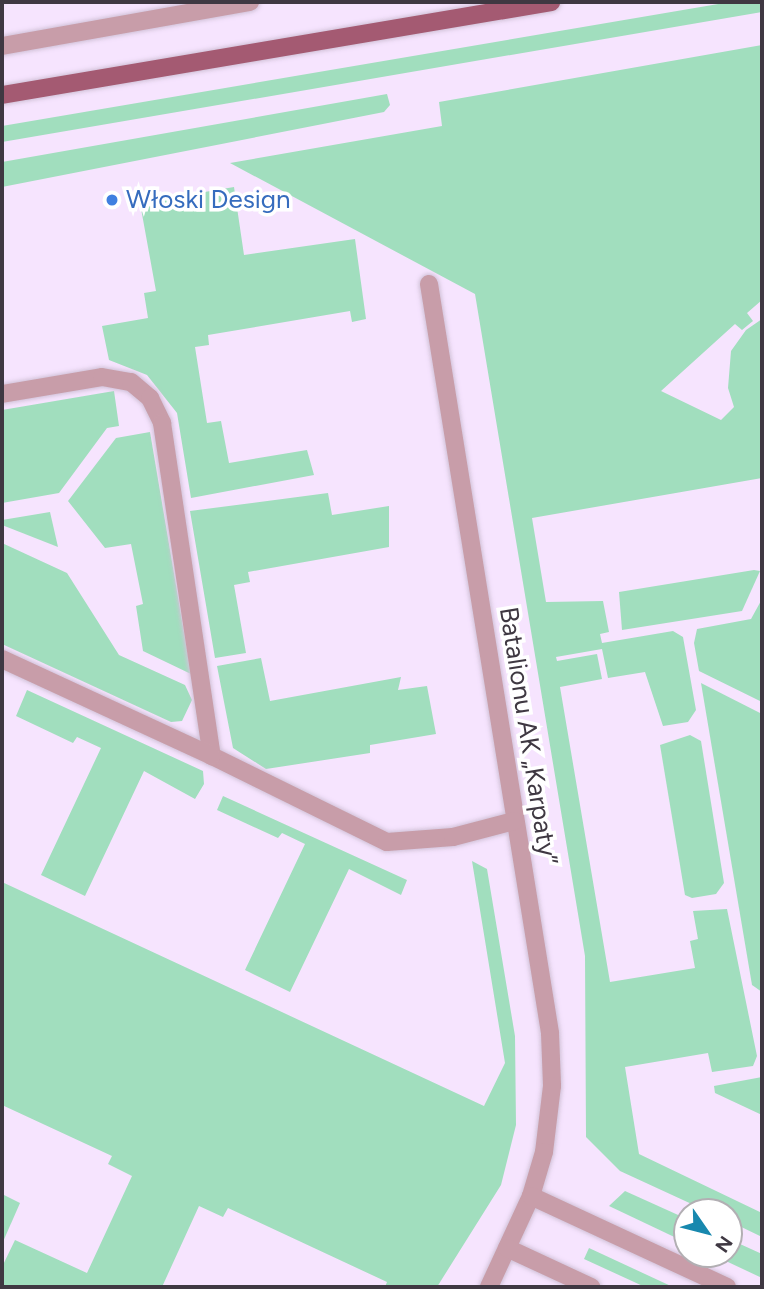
<!DOCTYPE html>
<meta charset="utf-8">
<style>
body{margin:0}
#map{position:relative;width:764px;height:1289px;overflow:hidden;background:#f6e4fe;font-family:Figtree,sans-serif}
div>[style]{position:absolute}
.green>*{inset:0;background:#a1debe}
.roads{filter:drop-shadow(0 0 2px #d1c2d8) drop-shadow(0 0 2px #d1c2d8)}
.minor>*{height:18px;margin:-9px;padding:0 9px;transform-origin:9px;border-radius:9px;background:#c89da9}
.major>*{height:18px;margin:-9px;padding:0 9px;transform-origin:9px;border-radius:9px;background:#a45a72}
.dots>*{width:19px;height:19px;translate:-50% -50%;box-sizing:border-box;border:4px solid #fff;border-radius:50%}
span{translate:-50% -50%;white-space:nowrap;text-align:center;line-height:1.15;-webkit-text-stroke:7px #fff;paint-order:stroke}
.shop-label{font-size:26px;color:#366cbe}
.left{translate:0 -50%;text-align:left}
.street-label{font-size:26px;color:#3f3842}
.frame{position:absolute;inset:0;border:4px solid #3f3842;pointer-events:none}
.north{position:absolute;left:673px;top:1198px;width:70px;height:70px;box-sizing:border-box;background:#fff;border:2px solid #b2afb3;border-radius:50%;rotate:125deg;font-size:19px;font-weight:700;line-height:28px;text-align:center;color:#3f3842}
.north::after{content:'';display:block;margin:auto;width:24px;height:32px;background:#1888ae;clip-path:polygon(50% 0,100% 100%,50% 72%,0 100%)}
</style>
<div id="map">
<div class="green">
<i style="clip-path:polygon(730px 2px,762px 2px,762px 12px,2px 142px,2px 126px)"></i>
<i style="clip-path:polygon(762px 45px,762px 300px,747px 313px,753px 321px,742px 330px,735px 324px,661px 391px,721px 420px,734px 407px,728px 388px,731px 351px,746px 330px,762px 319px,762px 478px,532px 518px,546px 602px,603px 601px,609px 632px,600px 634px,602px 643px,673px 631px,683px 637px,696px 710px,688px 722px,663px 726px,645px 672px,608px 678px,602px 649px,556px 657px,557px 661px,597px 654px,602px 679px,560px 687px,610px 982px,695px 968px,690px 941px,698px 939px,693px 911px,727px 909px,757px 1056px,753px 1066px,712px 1072px,708px 1053px,625px 1067px,639px 1154px,762px 1213px,762px 1237px,729px 1221px,729px 1212px,709px 1212px,620px 1171px,586px 1137px,585px 956px,475px 294px,230px 163px,442px 126px,439px 102px)"></i>
<i style="clip-path:polygon(387px 94px,390px 105px,384px 112px,2px 187px,2px 162px)"></i>
<i style="clip-path:polygon(234px 187px,244px 255px,355px 239px,366px 319px,352px 322px,350px 311px,208px 335px,209px 345px,195px 347px,207px 423px,221px 421px,229px 463px,307px 450px,314px 475px,191px 498px,177px 413px,147px 375px,109px 360px,102px 326px,148px 318px,144px 293px,156px 291px,140px 203px)"></i>
<i style="clip-path:polygon(114px 391px,119px 426px,107px 428px,59px 493px,2px 503px,2px 410px)"></i>
<i style="clip-path:polygon(150px 432px,191px 674px,143px 651px,136px 606px,143px 604px,131px 544px,105px 548px,68px 501px,116px 438px)"></i>
<i style="clip-path:polygon(328px 493px,332px 515px,389px 506px,389px 547px,248px 572px,250px 582px,234px 585px,246px 653px,215px 658px,190px 511px)"></i>
<i style="clip-path:polygon(50px 512px,58px 547px,2px 525px,2px 520px)"></i>
<i style="clip-path:polygon(2px 543px,67px 573px,119px 655px,185px 685px,192px 700px,182px 721px,171px 722px,2px 644px)"></i>
<i style="clip-path:polygon(754px 570px,760px 571px,742px 611px,622px 630px,619px 592px)"></i>
<i style="clip-path:polygon(762px 599px,762px 702px,699px 671px,694px 643px,697px 629px,751px 619px)"></i>
<i style="clip-path:polygon(261px 658px,270px 701px,401px 677px,398px 690px,427px 686px,436px 734px,370px 745px,370px 753px,266px 769px,233px 748px,217px 666px)"></i>
<i style="clip-path:polygon(701px 683px,762px 714px,762px 992px,752px 985px)"></i>
<i style="clip-path:polygon(27px 690px,203px 771px,204px 784px,195px 799px,144px 771px,85px 896px,41px 875px,101px 748px,77px 737px,73px 743px,16px 716px)"></i>
<i style="clip-path:polygon(690px 735px,701px 741px,724px 883px,716px 894px,692px 898px,685px 895px,660px 745px)"></i>
<i style="clip-path:polygon(223px 796px,407px 880px,401px 895px,349px 869px,290px 992px,245px 970px,305px 844px,282px 833px,278px 838px,217px 810px)"></i>
<i style="clip-path:polygon(472px 861px,487px 869px,515px 1036px,516px 1125px,501px 1185px,437px 1287px,385px 1287px,387px 1282px,228px 1208px,223px 1217px,199px 1206px,162px 1287px,2px 1287px,2px 1267px,15px 1240px,87px 1273px,132px 1176px,108px 1164px,112px 1156px,2px 1105px,2px 882px,484px 1106px,505px 1063px)"></i>
<i style="clip-path:polygon(762px 1077px,762px 1115px,715px 1093px,714px 1086px)"></i>
<i style="clip-path:polygon(625px 1191px,687px 1219px,687px 1243px,609px 1206px)"></i>
<i style="clip-path:polygon(2px 1194px,20px 1203px,2px 1244px)"></i>
<i style="clip-path:polygon(729px 1239px,762px 1254px,762px 1278px,711px 1254px,729px 1254px)"></i>
<i style="clip-path:polygon(589px 1248px,673px 1287px,645px 1287px,584px 1259px)"></i>
</div>
<div class="roads">
<div class="minor">
<i style="left:2px;top:46px;width:252px;rotate:-10.1deg"></i>
<i style="left:429px;top:284px;width:759px;rotate:80.82deg"></i>
<i style="left:550px;top:1033px;width:53px;rotate:87.8deg"></i>
<i style="left:552px;top:1086px;width:66px;rotate:96.9deg"></i>
<i style="left:544px;top:1152px;width:46px;rotate:106.5deg"></i>
<i style="left:531px;top:1196px;width:100px;rotate:114.8deg"></i>
<i style="left:2px;top:394px;width:101px;rotate:-9.6deg"></i>
<i style="left:102px;top:377px;width:29px;rotate:10deg"></i>
<i style="left:131px;top:382px;width:25px;rotate:40deg"></i>
<i style="left:150px;top:398px;width:28px;rotate:64deg"></i>
<i style="left:162px;top:423px;width:337px;rotate:81.5deg"></i>
<i style="left:212px;top:756px;width:195px;rotate:26.2deg"></i>
<i style="left:387px;top:842px;width:66px;rotate:-4.3deg"></i>
<i style="left:453px;top:837px;width:63px;rotate:-14.7deg"></i>
<i style="left:2px;top:659px;width:231px;rotate:24.8deg"></i>
<i style="left:531px;top:1196px;width:216px;rotate:24.9deg"></i>
<i style="left:507px;top:1248px;width:93px;rotate:24.9deg"></i>
</div>
<div class="major">
<i style="left:2px;top:95px;width:557px;rotate:-9.61deg"></i>
</div>
</div>
<div class="dots">
<i style="left:112px;top:200px;background:#3f7fe0"></i>
</div>
<div class="shop-label">
<span class="left" style="left:126px;top:200px">Włoski Design</span>
</div>
<div class="street-label">
<span style="left:528px;top:736px;rotate:81deg">Batalionu AK „Karpaty”</span>
</div>
<div class="frame"></div>
<div class="north">N</div>
</div>
